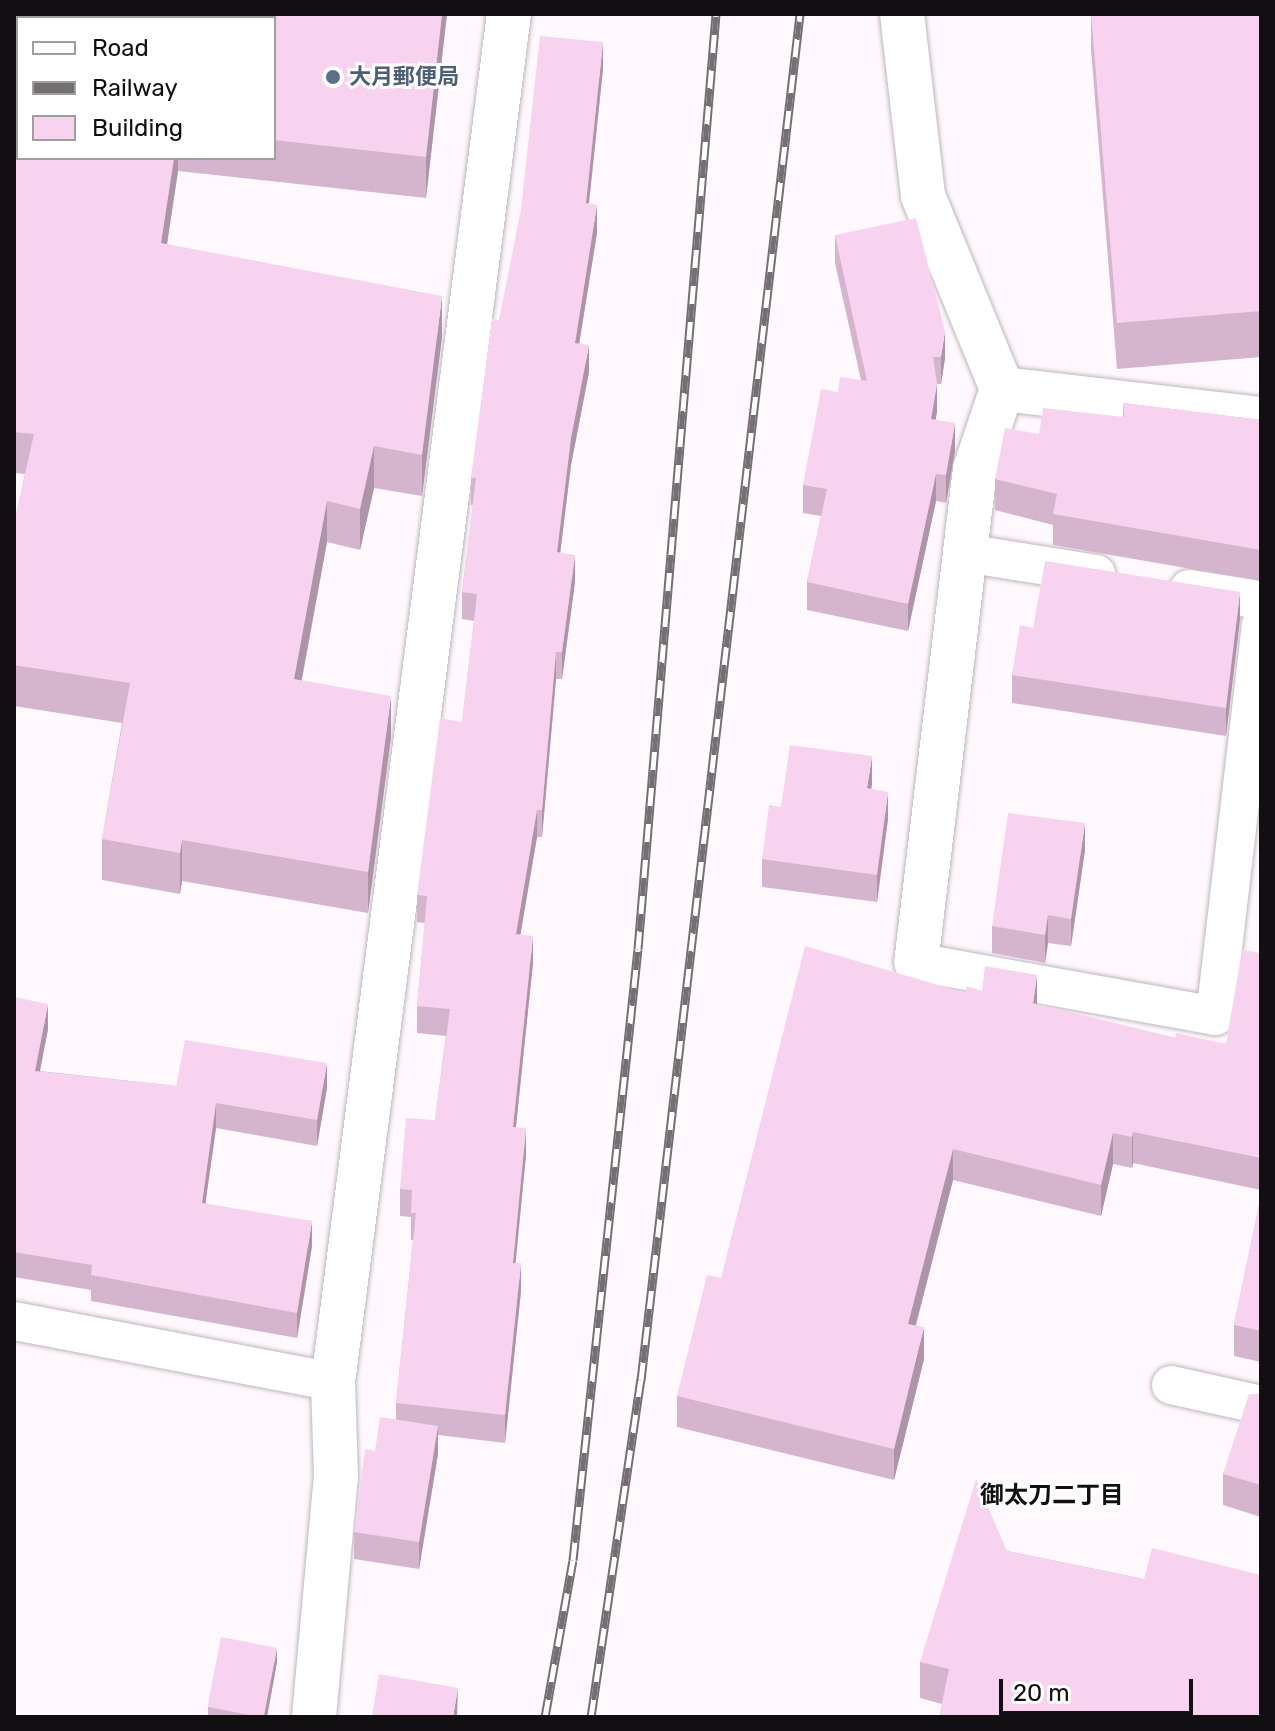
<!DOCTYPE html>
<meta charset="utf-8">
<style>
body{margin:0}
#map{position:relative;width:1275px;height:1731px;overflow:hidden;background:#fff9fe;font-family:Rubik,"Noto Sans JP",sans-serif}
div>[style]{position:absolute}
.roads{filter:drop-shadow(0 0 2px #bfb6be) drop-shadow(0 0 2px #bfb6be)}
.service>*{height:38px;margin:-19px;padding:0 19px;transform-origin:19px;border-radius:19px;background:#fff}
.minor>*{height:44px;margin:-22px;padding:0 22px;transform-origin:22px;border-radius:22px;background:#fff}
.rail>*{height:9px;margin-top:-4.5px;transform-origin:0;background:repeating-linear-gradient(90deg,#fff 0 18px,#746f73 0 36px);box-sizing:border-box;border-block:2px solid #746f73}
.wall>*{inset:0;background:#d5b5ce}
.shaded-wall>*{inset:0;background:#ae94a8}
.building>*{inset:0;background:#f8d3f0;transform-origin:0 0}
.dots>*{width:22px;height:22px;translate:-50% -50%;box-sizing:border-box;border:4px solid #fff;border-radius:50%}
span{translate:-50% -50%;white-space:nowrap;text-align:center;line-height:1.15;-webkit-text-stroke:6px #fff;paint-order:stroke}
.service-label{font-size:22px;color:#4e5e75;font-weight:700}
.left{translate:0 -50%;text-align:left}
.neighbourhood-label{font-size:24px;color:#120f12;font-weight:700}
.frame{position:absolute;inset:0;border:16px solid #120f12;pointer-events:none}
.legend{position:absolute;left:16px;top:16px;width:260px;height:144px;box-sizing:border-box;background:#fff;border:2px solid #a09fa0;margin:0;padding:10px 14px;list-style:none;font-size:24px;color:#120f12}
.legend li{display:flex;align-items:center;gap:16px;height:40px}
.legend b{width:40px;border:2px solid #a09fa0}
.scale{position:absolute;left:999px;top:1679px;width:194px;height:36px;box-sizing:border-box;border:4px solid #120f12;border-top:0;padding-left:10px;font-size:24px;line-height:28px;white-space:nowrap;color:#120f12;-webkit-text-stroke:6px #fff;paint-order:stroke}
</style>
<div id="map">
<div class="roads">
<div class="service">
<i style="left:965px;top:553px;width:133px;rotate:9.1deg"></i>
<i style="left:1189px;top:589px;width:73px;rotate:8.7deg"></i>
<i style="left:916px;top:962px;width:304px;rotate:10.2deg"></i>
<i style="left:1215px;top:1016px;width:394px;rotate:-83.3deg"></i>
<i style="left:14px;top:1321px;width:325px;rotate:10.8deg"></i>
<i style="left:1171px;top:1385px;width:92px;rotate:12.5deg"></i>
</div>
<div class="minor">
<i style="left:902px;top:14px;width:183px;rotate:83.4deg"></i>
<i style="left:923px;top:196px;width:209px;rotate:67.7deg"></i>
<i style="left:1002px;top:389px;width:84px;rotate:108.6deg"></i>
<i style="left:975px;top:469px;width:497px;rotate:96.8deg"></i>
<i style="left:1002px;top:389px;width:261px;rotate:6.6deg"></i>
<i style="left:314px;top:1717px;width:241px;rotate:-84.8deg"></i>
<i style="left:336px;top:1477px;width:95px;rotate:-91.8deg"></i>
<i style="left:333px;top:1382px;width:1379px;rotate:-82.67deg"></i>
</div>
</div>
<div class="rail">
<i style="left:545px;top:1717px;width:159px;rotate:-79.9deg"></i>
<i style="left:573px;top:1560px;width:614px;rotate:-83.93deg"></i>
<i style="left:638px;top:949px;width:938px;rotate:-85.23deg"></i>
<i style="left:591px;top:1717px;width:341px;rotate:-81.6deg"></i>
<i style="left:641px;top:1380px;width:1375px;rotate:-83.36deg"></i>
</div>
<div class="wall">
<i style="clip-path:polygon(evenodd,14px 14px,447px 14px,426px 198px,178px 171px,167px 244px,442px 337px,422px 496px,374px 488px,360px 550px,327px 542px,302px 680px,391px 737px,368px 913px,182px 881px,180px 894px,102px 880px,102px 839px,122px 723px,14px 706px,14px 524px,25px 474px,14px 473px,14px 14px,274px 18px,274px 158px,18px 158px,274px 18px)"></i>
<i style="clip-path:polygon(1091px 14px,1261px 14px,1261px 357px,1117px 369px,1091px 50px)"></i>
<i style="clip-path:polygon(603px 69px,589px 204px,597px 233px,579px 343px,589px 372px,571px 465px,560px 553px,575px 582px,562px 679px,556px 679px,542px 837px,537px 837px,520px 935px,533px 963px,516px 1127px,526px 1155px,515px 1263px,521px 1291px,505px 1443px,438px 1435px,438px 1454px,419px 1569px,354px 1559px,354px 1532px,375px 1451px,396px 1420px,396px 1403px,413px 1240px,411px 1240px,411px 1217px,400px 1216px,400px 1189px,435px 1120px,446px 1036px,417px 1033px,417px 1006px,425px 923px,417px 922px,417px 895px,462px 722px,474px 621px,462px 619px,462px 592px,473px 505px,471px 505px,471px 478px,499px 320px)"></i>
<i style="clip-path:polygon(835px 235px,945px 358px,941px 384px,937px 384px,935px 420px,955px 451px,946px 503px,936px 501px,908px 631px,807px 610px,807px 582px,821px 516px,803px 513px,803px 485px,838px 392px,861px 380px,835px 263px)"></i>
<i style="clip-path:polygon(1123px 403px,1261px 420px,1261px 581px,1053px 545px,1053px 525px,995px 510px,995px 479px,1039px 434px,1123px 417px)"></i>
<i style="clip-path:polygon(1240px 619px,1226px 736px,1012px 703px,1012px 675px,1033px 628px)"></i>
<i style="clip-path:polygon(872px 784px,871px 789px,888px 819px,877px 902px,762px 887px,762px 859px,781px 807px)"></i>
<i style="clip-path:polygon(1085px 850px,1071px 946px,1048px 943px,1045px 963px,992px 953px,992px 926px)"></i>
<i style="clip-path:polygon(1261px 953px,1261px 1190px,1133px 1163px,1132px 1168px,1113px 1164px,1101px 1216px,953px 1180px,916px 1325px,924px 1359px,894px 1480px,677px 1427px,677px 1396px,721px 1278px,965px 993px,982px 991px,1175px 1038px,1226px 1044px)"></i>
<i style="clip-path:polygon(14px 997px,48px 1029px,40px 1071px,176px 1086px,327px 1088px,317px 1146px,216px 1128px,205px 1203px,312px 1246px,297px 1338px,91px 1301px,91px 1290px,14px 1277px)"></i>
<i style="clip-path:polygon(1261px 1195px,1261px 1362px,1234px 1356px,1234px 1325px)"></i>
<i style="clip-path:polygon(1261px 1394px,1261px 1517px,1223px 1505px,1223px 1474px)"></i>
<i style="clip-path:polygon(1007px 1551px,1144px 1579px,1261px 1575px,942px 1704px,920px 1698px,920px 1662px)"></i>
<i style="clip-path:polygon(277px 1662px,267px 1717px,208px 1717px,208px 1707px)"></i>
</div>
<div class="shaded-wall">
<i style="clip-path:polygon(442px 14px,447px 14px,426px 198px,426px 157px)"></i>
<i style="clip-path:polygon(603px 42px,603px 69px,586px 230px,586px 203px)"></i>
<i style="clip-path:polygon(174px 158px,178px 158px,178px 171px,161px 284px,161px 243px)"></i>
<i style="clip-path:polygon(597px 205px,597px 233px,575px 370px,575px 343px)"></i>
<i style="clip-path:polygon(442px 296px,442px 337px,422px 496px,422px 455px)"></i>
<i style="clip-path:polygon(945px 331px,945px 358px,941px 384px,941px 357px)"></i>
<i style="clip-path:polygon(589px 345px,589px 372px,571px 465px,557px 579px,557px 552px,571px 438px)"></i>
<i style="clip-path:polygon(937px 384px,937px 412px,931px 447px,931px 419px)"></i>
<i style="clip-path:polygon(955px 423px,955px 451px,946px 503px,946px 475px)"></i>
<i style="clip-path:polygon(374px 446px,374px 488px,360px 550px,360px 509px)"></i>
<i style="clip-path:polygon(936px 474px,936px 501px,908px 631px,908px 604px)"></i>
<i style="clip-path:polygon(327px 501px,327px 542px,294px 720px,294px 679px)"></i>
<i style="clip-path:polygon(575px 555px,575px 582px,562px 679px,562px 652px)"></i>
<i style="clip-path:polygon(1240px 592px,1240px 619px,1226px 736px,1226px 708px)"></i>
<i style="clip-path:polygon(556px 652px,556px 679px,542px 837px,542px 810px)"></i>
<i style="clip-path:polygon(391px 696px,391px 737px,368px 913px,368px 872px)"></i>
<i style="clip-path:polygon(872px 756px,872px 784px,867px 816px,867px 788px)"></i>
<i style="clip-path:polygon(888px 792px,888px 819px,877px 902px,877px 875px)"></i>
<i style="clip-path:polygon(537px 810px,537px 837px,516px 961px,516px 934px)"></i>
<i style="clip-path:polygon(1085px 823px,1085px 850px,1071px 946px,1071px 919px)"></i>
<i style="clip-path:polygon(182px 840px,182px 881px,180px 894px,180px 853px)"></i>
<i style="clip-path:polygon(1048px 915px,1048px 943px,1045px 963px,1045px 935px)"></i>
<i style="clip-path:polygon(533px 936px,533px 963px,513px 1154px,513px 1127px)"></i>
<i style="clip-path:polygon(1037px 975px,1037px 1006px,1033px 1003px)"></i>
<i style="clip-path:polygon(48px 1004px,48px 1029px,35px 1096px,35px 1071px)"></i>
<i style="clip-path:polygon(327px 1063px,327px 1088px,317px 1146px,317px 1120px)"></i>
<i style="clip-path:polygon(216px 1103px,216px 1128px,202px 1228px,202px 1203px)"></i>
<i style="clip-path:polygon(526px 1128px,526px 1155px,513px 1290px,513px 1263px)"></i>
<i style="clip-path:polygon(1133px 1132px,1133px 1163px,1132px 1168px,1132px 1137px)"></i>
<i style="clip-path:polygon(1113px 1133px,1113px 1164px,1101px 1216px,1101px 1185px)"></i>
<i style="clip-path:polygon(953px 1149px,953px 1180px,908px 1355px,908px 1324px)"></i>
<i style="clip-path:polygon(312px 1221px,312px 1246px,297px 1338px,297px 1313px)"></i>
<i style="clip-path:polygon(521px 1263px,521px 1291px,505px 1443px,505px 1415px)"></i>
<i style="clip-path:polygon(924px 1327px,924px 1359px,894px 1480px,894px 1449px)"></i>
<i style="clip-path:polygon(438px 1426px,438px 1454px,419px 1569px,419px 1542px)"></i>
<i style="clip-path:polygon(277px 1648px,277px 1662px,267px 1717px,264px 1717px)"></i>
<i style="clip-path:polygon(458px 1688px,457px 1717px,453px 1717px)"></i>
</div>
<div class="building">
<i style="clip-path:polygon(14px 14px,442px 14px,426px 157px,274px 140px,274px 18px,18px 18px,18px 158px,174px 158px,161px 243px,442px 296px,422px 455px,374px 446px,360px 509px,327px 501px,294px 679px,391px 696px,368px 872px,182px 840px,180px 853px,102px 839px,130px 683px,14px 665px,14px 524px,34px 434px,14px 432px)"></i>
<i style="clip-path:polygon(1091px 14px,1261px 14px,1261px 311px,1117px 323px)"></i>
<i style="clip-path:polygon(540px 36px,603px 42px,586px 203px,597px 205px,575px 343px,589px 345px,571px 438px,557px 552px,575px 555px,562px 652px,556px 652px,542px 810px,537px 810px,516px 934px,533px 936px,513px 1127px,526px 1128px,513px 1263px,521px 1263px,505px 1415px,396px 1403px,416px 1213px,411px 1213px,412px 1190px,400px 1189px,406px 1118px,435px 1120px,450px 1009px,417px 1006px,427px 896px,417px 895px,440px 718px,462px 722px,477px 594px,462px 592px,476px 478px,471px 478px,492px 319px,499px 320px,521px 209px)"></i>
<i style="clip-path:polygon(916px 218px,945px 331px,941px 357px,933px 357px,937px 384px,931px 419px,955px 423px,946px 475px,936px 474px,908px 604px,807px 582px,827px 489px,803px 485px,821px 389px,838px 392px,840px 377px,867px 381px,835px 235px)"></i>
<i style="clip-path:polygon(1123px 403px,1261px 420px,1261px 550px,1053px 514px,1057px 494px,995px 479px,1005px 428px,1039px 434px,1043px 408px,1124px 417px)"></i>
<i style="clip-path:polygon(1045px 561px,1240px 592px,1226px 708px,1012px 675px,1020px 625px,1033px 628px)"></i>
<i style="clip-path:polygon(790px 745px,872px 756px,867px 788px,888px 792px,877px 875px,762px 859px,769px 805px,781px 807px)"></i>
<i style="clip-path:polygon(1008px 813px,1085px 823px,1071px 919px,1048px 915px,1045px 935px,992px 926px)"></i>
<i style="clip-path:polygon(805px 946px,965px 993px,967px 986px,982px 991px,985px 966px,1037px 975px,1033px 1003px,1175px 1038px,1176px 1033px,1226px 1044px,1242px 950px,1261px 953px,1261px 1158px,1133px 1132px,1132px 1137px,1113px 1133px,1101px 1185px,953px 1149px,908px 1324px,924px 1327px,894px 1449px,677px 1396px,707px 1275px,721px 1278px)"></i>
<i style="clip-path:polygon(14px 997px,48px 1004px,35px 1071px,176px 1086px,185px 1040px,327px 1063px,317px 1120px,216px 1103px,202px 1203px,312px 1221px,297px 1313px,91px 1275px,92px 1265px,14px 1252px)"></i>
<i style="clip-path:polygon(1261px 1195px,1261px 1331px,1234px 1325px)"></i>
<i style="clip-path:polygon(1249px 1394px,1261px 1394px,1261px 1485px,1223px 1474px)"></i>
<i style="clip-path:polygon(380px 1417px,438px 1426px,419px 1542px,354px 1532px,365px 1449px,375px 1451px)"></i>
<i style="clip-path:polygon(976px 1479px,1007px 1551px,1144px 1579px,1152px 1548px,1261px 1575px,1261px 1717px,939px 1717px,949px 1669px,920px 1662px)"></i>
<i style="left:221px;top:1637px;width:57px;height:71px;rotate:11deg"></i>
<i style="clip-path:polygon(379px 1674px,458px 1688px,453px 1717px,372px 1717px)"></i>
</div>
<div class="dots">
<i style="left:333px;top:77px;background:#5c6f8a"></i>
</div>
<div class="service-label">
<span class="left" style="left:349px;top:77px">大月郵便局</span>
</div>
<div class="neighbourhood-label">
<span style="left:1052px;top:1496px">御太刀二丁目</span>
</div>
<div class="frame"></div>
<ul class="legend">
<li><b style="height:10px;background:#fff"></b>Road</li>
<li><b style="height:10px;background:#746f73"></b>Railway</li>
<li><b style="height:22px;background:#f8d3f0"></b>Building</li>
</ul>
<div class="scale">20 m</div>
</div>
